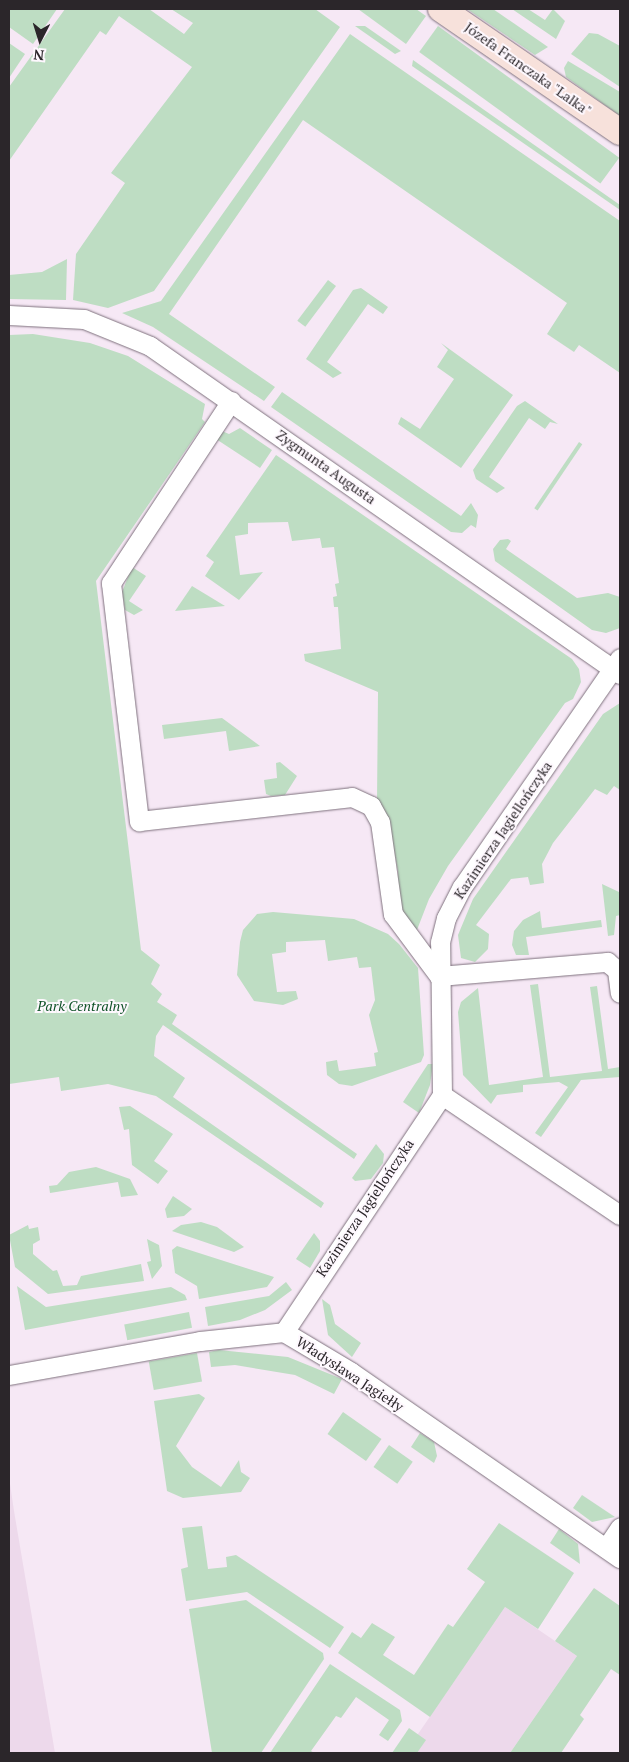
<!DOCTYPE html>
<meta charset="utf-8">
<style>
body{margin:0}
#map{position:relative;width:629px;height:1762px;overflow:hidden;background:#f6e8f5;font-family:"PT Serif",serif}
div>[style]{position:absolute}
.built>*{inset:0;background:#edd9eb}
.green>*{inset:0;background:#beddc3;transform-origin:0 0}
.roads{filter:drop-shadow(0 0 1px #7e717d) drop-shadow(0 0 1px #7e717d)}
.street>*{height:19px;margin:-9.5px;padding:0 9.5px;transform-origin:9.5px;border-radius:9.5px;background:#fff}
.secondary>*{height:26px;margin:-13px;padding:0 13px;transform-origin:13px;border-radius:13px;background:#f7e1db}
span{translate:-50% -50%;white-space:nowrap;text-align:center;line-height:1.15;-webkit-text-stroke:4px #fef8fe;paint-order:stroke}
.street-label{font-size:14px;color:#2b262a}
.park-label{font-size:14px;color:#0f5227;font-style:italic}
.frame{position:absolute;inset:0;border:10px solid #2b262a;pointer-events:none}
.north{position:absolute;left:15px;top:15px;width:50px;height:50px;-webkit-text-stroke:4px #fef8fe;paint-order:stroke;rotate:185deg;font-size:14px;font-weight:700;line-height:20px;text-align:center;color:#2b262a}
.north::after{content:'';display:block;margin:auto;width:18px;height:22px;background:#2b262a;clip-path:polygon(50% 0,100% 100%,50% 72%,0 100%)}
</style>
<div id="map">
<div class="built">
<i style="clip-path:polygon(9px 1477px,14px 1511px,55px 1753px,9px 1753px)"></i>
<i style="clip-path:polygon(505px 1607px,577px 1656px,510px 1753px,405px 1753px)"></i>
</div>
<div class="green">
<i style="clip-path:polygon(9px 9px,57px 9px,33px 44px,9px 27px)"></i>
<i style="clip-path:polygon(65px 9px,149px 9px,184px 34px,193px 23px,171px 9px,315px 9px,340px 27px,154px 291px,108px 308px,73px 300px,76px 254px,125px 183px,111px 173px,192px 67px,119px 16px,106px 35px,100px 31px,9px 161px,9px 87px)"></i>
<i style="clip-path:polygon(358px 9px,416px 9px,426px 16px,406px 44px)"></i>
<i style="clip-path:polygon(467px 9px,493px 9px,548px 47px,535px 55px)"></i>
<i style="clip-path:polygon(512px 9px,528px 9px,545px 20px,553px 9px,565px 21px,556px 39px)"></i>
<i style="clip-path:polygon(355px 26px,365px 26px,401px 51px,395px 54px)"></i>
<i style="left:438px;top:26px;width:224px;height:32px;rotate:36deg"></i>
<i style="clip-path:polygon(589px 33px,598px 34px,620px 46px,620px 87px,571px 54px)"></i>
<i style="clip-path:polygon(350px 34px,620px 221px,620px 373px,579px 345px,574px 352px,547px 334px,567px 303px,303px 120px,169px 314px,275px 387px,264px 401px,153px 327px,122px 313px,161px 301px)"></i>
<i style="clip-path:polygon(9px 43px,25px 54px,9px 78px)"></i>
<i style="clip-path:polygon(413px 60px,620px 205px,620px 210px,412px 66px)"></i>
<i style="clip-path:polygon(568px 61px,620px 92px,620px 116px,566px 77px,564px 68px)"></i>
<i style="clip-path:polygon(67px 259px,66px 300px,9px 299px,9px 275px,42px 272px)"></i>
<i style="left:328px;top:280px;width:10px;height:51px;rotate:37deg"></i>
<i style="clip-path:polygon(361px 288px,388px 307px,383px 314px,368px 304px,327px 362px,342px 373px,333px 378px,306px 359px,353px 290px)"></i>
<i style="clip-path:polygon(33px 334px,90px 343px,128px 356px,205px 404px,202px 419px,205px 422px,96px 581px,141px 950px,160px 965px,151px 984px,162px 994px,157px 1002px,177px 1015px,172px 1024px,357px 1154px,354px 1159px,163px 1025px,156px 1036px,154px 1056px,185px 1078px,173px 1097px,324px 1203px,321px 1208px,156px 1096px,108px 1084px,61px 1091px,59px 1077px,9px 1084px,9px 335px)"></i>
<i style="clip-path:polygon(441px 343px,513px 395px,461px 468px,398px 424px,401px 417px,420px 429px,454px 379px,437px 367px,448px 350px)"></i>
<i style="clip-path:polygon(282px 392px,461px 516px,471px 503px,478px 515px,476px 528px,471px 525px,462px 533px,451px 532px,271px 407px)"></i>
<i style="clip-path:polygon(525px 401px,558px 424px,550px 422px,545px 429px,529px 418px,489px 477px,505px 488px,497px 493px,476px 479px,473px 470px,517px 406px)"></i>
<i style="clip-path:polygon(240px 428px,272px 450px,260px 468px,216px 439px,222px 431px,229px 434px)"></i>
<i style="left:579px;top:442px;width:4px;height:80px;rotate:34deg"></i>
<i style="clip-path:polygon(276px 455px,572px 659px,579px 669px,581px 682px,573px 699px,565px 703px,448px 866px,429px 899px,415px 935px,398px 911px,398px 872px,388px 818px,377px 802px,378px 692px,305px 661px,304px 654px,341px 649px,338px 607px,334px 607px,333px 597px,337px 596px,335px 584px,339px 583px,334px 547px,322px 548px,320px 538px,292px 541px,288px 522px,248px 523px,248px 534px,235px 536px,240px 575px,263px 572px,239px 600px,205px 576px,214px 562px,206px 556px)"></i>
<i style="clip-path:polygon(508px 539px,511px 541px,506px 549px,577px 598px,608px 593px,620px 597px,620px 628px,606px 633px,592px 630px,495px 561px,493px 549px,500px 540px)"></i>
<i style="clip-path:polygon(132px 567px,146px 576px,129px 601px,143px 610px,134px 615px,125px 610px,122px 592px)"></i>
<i style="clip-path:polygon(192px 586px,225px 606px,175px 611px)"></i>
<i style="clip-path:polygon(620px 703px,620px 790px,614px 786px,607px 795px,595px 789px,553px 843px,542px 864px,544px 883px,530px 885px,528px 877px,511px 879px,476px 925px,489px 934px,488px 949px,475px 962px,461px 958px,458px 935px,473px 899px,603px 714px)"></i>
<i style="clip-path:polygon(222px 718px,260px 746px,229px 751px,226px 731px,164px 739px,162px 725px)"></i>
<i style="clip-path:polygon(280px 762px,297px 776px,285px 795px,271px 796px,266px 794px,264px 780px,277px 778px,276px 763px)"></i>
<i style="clip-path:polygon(602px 884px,619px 892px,620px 915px,616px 916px,614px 935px,608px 936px)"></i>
<i style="clip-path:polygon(540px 911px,542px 928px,601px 920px,602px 927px,526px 937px,529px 955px,516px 955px,512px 945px,514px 931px,523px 920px)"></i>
<i style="clip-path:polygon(273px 912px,354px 919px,388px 934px,399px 944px,418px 968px,424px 1055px,421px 1062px,352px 1086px,339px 1084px,327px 1075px,326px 1062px,337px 1060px,339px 1071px,376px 1066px,374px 1053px,378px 1052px,369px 1015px,375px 1000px,371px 967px,359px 968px,357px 957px,328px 961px,325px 940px,286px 942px,286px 952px,272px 954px,277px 992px,296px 991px,298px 999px,283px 1005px,254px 1001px,237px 975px,240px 942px,243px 930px,257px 914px)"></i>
<i style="clip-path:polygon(538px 984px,550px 1077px,602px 1071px,590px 987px,597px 986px,608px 1069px,620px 1067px,620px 1077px,581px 1080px,541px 1137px,535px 1133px,568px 1087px,559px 1082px,523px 1085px,523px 1092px,497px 1095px,491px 1104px,463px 1075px,458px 1012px,461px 1002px,478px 988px,489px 1085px,543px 1077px,530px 985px)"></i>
<i style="clip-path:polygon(428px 1064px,433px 1064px,430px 1085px,419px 1113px,403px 1102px)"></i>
<i style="clip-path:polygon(130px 1106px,173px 1134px,154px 1161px,168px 1171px,158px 1184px,132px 1165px,129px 1129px,124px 1130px,119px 1107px)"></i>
<i style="clip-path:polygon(376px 1144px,384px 1154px,383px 1163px,371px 1179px,355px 1181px,352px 1178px)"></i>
<i style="clip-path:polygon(96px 1167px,130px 1179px,138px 1195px,121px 1197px,118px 1182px,50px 1193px,49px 1186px,57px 1185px,69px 1172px)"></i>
<i style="clip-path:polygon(173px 1196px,192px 1209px,184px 1216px,167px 1218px,165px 1209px)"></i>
<i style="clip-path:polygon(201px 1222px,217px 1227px,244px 1247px,234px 1252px,172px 1231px,181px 1225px)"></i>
<i style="clip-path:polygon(28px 1225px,29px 1229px,38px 1227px,40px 1240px,33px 1244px,33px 1254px,53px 1271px,57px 1270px,63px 1286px,77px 1285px,81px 1276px,141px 1264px,144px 1281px,48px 1294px,15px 1267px,9px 1235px)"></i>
<i style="clip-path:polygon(314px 1233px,320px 1241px,320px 1251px,310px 1268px,296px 1259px)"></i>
<i style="clip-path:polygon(147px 1239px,159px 1245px,162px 1266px,152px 1279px,147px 1262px,151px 1261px)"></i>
<i style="clip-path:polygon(177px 1246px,274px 1277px,267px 1287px,199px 1299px,197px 1286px,175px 1273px,172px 1250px)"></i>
<i style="clip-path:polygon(286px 1282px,292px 1290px,265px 1310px,240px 1320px,208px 1326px,205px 1307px,269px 1296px)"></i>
<i style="clip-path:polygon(17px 1286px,46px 1307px,171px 1287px,185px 1295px,187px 1300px,25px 1330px)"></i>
<i style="clip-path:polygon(322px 1299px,330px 1305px,335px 1324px,361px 1343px,352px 1357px,328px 1335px)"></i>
<i style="left:189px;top:1312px;width:16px;height:66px;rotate:79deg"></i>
<i style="clip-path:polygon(219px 1350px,288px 1357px,342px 1379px,334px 1394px,295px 1375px,235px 1365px,211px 1367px,209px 1352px)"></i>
<i style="left:197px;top:1353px;width:29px;height:49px;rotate:80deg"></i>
<i style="clip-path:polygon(199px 1394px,205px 1398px,176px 1446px,192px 1467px,221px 1487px,239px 1460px,241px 1472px,250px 1478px,241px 1492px,183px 1498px,167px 1491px,154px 1401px)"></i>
<i style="left:343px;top:1412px;width:47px;height:27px;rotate:35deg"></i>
<i style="clip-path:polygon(420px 1433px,434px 1442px,437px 1456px,434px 1463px,411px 1447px)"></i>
<i style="left:389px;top:1445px;width:29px;height:27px;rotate:35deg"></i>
<i style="clip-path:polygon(582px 1495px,615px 1517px,592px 1522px,573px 1508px)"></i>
<i style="clip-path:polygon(499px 1523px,574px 1573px,538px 1629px,505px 1607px,430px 1717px,338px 1653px,352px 1632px,361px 1638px,372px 1623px,395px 1637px,383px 1655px,414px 1675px,448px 1624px,453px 1627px,485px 1582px,467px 1569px)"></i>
<i style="clip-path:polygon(202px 1526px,208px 1569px,227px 1567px,226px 1557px,236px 1555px,344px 1627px,330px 1648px,247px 1592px,186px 1601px,181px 1569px,188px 1567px,182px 1528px)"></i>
<i style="clip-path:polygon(559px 1529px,578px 1544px,580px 1564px,550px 1543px)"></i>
<i style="clip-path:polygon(594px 1588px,620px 1606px,620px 1675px,611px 1669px,580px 1715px,584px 1719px,561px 1753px,510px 1753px,577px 1656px,555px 1641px)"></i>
<i style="clip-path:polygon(246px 1600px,323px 1653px,324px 1659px,261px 1753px,212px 1753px,189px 1609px)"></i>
<i style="clip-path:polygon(330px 1664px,400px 1710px,402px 1721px,388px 1741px,379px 1735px,389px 1720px,356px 1697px,341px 1718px,336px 1716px,311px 1751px,314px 1753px,270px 1753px)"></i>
<i style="clip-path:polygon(409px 1728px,426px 1740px,417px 1753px,392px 1753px)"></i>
</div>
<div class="roads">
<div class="street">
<i style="left:9px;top:315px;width:75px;rotate:3.1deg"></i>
<i style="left:84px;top:319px;width:71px;rotate:22.2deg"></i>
<i style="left:150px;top:346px;width:573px;rotate:34.91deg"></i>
<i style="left:231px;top:401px;width:218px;rotate:123.4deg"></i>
<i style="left:111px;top:583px;width:240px;rotate:83.3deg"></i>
<i style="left:139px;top:821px;width:214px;rotate:-6.4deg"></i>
<i style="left:352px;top:797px;width:21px;rotate:25deg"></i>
<i style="left:371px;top:806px;width:18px;rotate:61deg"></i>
<i style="left:380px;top:822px;width:93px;rotate:82deg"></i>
<i style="left:393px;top:914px;width:77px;rotate:53.4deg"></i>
<i style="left:439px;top:976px;width:169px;rotate:-4.8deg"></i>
<i style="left:607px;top:962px;width:13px;rotate:39deg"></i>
<i style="left:617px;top:970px;width:23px;rotate:83deg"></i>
<i style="left:442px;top:1095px;width:215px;rotate:34deg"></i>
<i style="left:284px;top:1332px;width:285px;rotate:-56.3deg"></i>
<i style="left:442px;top:1095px;width:153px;rotate:-90.7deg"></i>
<i style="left:440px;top:942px;width:25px;rotate:-76deg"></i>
<i style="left:446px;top:918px;width:35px;rotate:-63deg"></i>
<i style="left:462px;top:887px;width:278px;rotate:-55.4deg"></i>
<i style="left:9px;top:1375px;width:194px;rotate:-10.1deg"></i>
<i style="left:200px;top:1341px;width:84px;rotate:-6.1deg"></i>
<i style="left:284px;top:1332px;width:78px;rotate:30.8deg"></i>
<i style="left:351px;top:1372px;width:327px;rotate:34.7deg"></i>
<i style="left:606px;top:1548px;width:25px;rotate:-56deg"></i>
</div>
<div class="secondary">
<i style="left:441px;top:9px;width:217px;rotate:34.5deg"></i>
</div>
</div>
<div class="street-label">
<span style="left:528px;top:69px;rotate:35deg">Józefa Franczaka "Lalka"</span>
<span style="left:326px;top:467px;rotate:35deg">Zygmunta Augusta</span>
<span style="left:503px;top:830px;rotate:-56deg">Kazimierza Jagiellończyka</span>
<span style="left:365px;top:1208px;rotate:-56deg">Kazimierza Jagiellończyka</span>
<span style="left:350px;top:1374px;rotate:33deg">Władysława Jagiełły</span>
</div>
<div class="park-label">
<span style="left:82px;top:1006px">Park Centralny</span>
</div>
<div class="frame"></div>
<div class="north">N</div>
</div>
